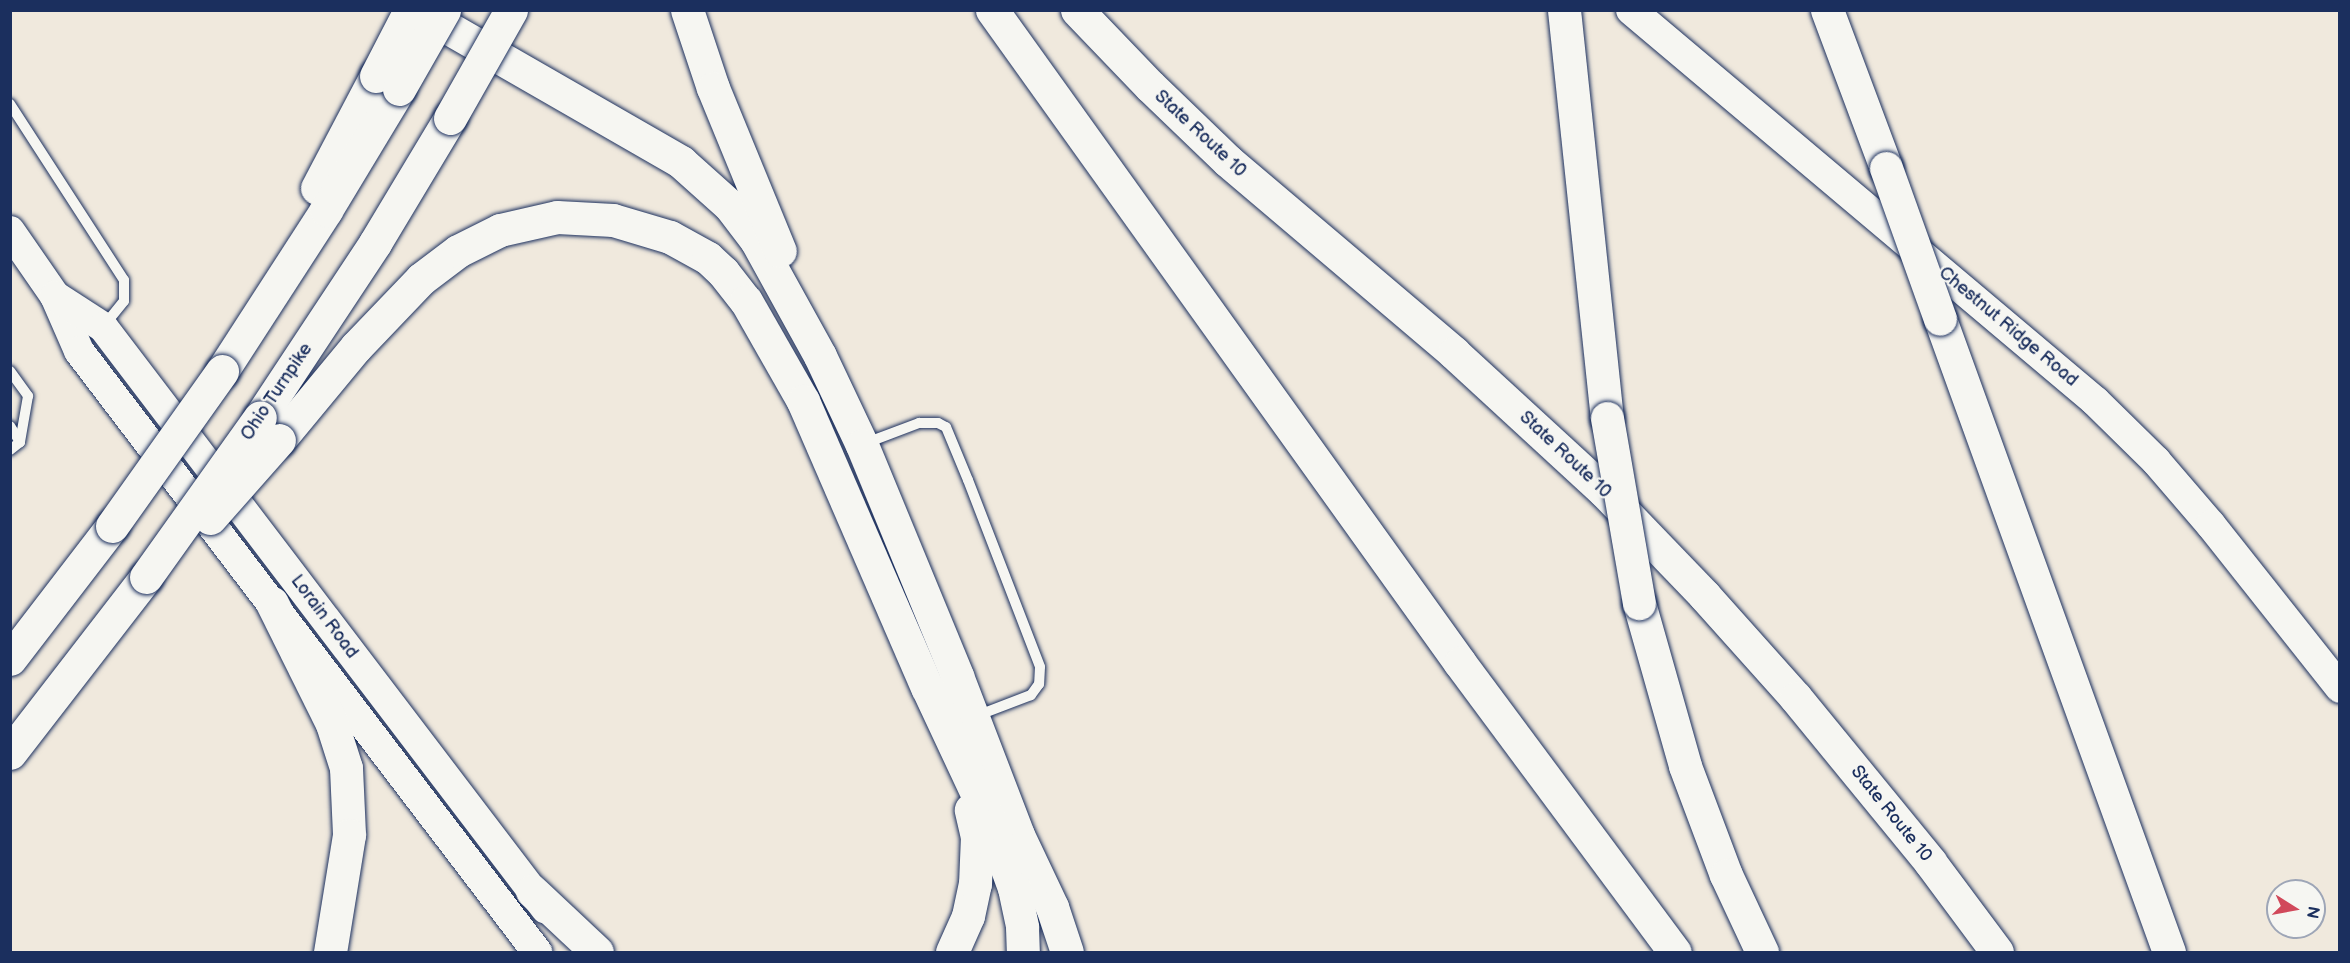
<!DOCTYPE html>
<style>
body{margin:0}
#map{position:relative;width:2350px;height:963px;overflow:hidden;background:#f0e9dd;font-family:"Balsamiq Sans",sans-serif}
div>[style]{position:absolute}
.roads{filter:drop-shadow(0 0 2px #1b2f5e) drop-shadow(0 0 2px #1b2f5e)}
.lane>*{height:10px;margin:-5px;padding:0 5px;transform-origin:5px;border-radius:5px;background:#f6f6f2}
.secondary>*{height:30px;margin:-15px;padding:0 15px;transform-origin:15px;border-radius:15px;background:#f6f6f2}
.highway>*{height:33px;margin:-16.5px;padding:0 16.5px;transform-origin:16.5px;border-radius:16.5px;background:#f6f6f2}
.bridges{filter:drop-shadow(0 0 2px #1b2f5e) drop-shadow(0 0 2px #1b2f5e)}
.highway-bridge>*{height:33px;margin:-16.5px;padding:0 16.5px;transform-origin:16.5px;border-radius:16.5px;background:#f6f6f2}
span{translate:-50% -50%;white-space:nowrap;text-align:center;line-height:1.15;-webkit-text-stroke:4.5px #f6f6f2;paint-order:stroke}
.street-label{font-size:18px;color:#1b2f5e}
.frame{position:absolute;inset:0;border:12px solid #1b2f5e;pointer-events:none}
.north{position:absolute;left:2266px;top:879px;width:60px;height:60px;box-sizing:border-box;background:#f6f6f2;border:2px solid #9ea6b7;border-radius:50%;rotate:101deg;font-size:16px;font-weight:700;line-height:24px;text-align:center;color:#1b2f5e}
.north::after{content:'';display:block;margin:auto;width:21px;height:27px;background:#d1495b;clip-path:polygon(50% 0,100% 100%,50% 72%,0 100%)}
</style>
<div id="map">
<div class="roads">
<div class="lane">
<i style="left:10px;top:104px;width:210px;rotate:57.1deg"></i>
<i style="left:124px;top:280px;width:21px;rotate:90deg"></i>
<i style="left:124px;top:301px;width:33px;rotate:129deg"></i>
<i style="left:10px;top:371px;width:31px;rotate:54deg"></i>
<i style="left:28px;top:396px;width:47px;rotate:99.9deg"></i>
<i style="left:20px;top:442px;width:13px;rotate:141deg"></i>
<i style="left:10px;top:426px;width:19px;rotate:58deg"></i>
<i style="left:866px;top:443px;width:57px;rotate:-20.7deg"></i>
<i style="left:919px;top:423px;width:19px"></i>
<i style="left:938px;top:423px;width:9px;rotate:27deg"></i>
<i style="left:946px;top:427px;width:57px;rotate:67.5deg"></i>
<i style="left:968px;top:480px;width:200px;rotate:68.9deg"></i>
<i style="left:1040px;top:667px;width:17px;rotate:93deg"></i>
<i style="left:1039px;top:684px;width:14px;rotate:126deg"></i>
<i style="left:1031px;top:695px;width:59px;rotate:159.1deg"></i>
</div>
<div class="secondary">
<i style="left:1631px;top:10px;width:607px;rotate:40.12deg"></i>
<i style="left:2095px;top:401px;width:86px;rotate:44.5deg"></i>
<i style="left:2156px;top:461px;width:84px;rotate:49.3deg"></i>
<i style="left:2211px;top:525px;width:208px;rotate:51.6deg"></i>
<i style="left:10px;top:231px;width:79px;rotate:55.3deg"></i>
<i style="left:55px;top:296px;width:60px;rotate:66.4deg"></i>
<i style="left:79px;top:351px;width:756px;rotate:52.69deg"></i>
<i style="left:55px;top:296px;width:57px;rotate:32.9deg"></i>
<i style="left:103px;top:327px;width:731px;rotate:52.72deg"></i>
</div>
<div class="highway">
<i style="left:417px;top:10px;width:305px;rotate:29.9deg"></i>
<i style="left:681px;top:162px;width:66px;rotate:41.9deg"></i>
<i style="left:730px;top:206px;width:43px;rotate:52.6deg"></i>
<i style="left:756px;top:240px;width:132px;rotate:61.1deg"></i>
<i style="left:820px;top:356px;width:98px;rotate:64.7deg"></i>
<i style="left:862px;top:445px;width:250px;rotate:67.6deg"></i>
<i style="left:957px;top:676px;width:170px;rotate:69deg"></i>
<i style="left:1018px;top:835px;width:80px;rotate:64.7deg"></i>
<i style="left:1052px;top:907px;width:47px;rotate:71.6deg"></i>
<i style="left:687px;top:10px;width:82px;rotate:71.6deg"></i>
<i style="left:713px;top:88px;width:176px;rotate:67.7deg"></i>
<i style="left:992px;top:10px;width:803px;rotate:54.37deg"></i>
<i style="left:1460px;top:663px;width:360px;rotate:53.4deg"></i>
<i style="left:1077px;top:10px;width:105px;rotate:46.2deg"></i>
<i style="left:1150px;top:86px;width:108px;rotate:43.9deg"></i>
<i style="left:1228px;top:161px;width:297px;rotate:40.3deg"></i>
<i style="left:1454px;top:353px;width:204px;rotate:42.6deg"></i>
<i style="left:1604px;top:491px;width:144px;rotate:46.1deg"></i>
<i style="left:1704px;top:595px;width:138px;rotate:48.2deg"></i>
<i style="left:1796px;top:698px;width:212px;rotate:50.7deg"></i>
<i style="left:1930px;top:862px;width:112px;rotate:53.3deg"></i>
<i style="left:1564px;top:10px;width:410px;rotate:84deg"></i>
<i style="left:1827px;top:10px;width:169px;rotate:69.5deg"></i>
<i style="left:317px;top:188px;width:127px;rotate:-62.2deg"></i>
<i style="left:1940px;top:319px;width:673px;rotate:70.11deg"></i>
<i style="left:222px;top:371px;width:192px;rotate:-57.1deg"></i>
<i style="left:326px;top:210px;width:141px;rotate:-58.9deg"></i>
<i style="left:260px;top:417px;width:209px;rotate:-56.5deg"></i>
<i style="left:375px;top:243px;width:146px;rotate:-59deg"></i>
<i style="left:279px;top:440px;width:121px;rotate:-50.4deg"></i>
<i style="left:356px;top:347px;width:94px;rotate:-46.3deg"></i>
<i style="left:421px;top:279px;width:46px;rotate:-37.1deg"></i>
<i style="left:458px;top:251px;width:47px;rotate:-26.6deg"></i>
<i style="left:500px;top:230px;width:58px;rotate:-12.8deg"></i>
<i style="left:557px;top:217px;width:56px;rotate:3.1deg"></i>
<i style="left:613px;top:220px;width:59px;rotate:16.6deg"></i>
<i style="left:670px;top:237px;width:43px;rotate:28.9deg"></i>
<i style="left:708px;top:258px;width:21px;rotate:43deg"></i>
<i style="left:723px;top:272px;width:37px;rotate:52deg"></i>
<i style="left:746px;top:301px;width:115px;rotate:60.3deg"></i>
<i style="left:803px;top:401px;width:312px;rotate:66.6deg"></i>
<i style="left:927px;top:687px;width:144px;rotate:64.9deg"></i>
<i style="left:988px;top:817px;width:76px;rotate:69.9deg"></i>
<i style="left:1014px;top:888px;width:40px;rotate:78deg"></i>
<i style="left:1022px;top:927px;width:25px;rotate:88deg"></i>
<i style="left:272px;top:603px;width:135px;rotate:63.6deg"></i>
<i style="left:332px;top:724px;width:46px;rotate:72.3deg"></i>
<i style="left:346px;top:768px;width:67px;rotate:87.4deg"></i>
<i style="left:349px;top:835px;width:119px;rotate:99.2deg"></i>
<i style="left:1639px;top:603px;width:169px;rotate:74.2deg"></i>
<i style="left:1685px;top:766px;width:116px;rotate:69.4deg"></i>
<i style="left:1726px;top:875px;width:85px;rotate:64.9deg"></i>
<i style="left:10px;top:659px;width:168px;rotate:-52.5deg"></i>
<i style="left:10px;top:753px;width:222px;rotate:-52.3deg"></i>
<i style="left:532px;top:891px;width:89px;rotate:43.2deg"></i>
<i style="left:952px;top:952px;width:39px;rotate:-66deg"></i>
<i style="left:968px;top:916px;width:33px;rotate:-78deg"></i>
<i style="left:975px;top:884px;width:47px;rotate:-87.6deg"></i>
<i style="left:977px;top:837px;width:28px;rotate:-103deg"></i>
</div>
</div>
<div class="bridges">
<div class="highway-bridge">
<i style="left:376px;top:76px;width:74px;rotate:-62.7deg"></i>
<i style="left:399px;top:89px;width:91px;rotate:-60.3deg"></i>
<i style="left:450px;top:118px;width:124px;rotate:-60.5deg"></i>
<i style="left:1886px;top:168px;width:160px;rotate:70.3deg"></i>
<i style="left:1607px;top:418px;width:188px;rotate:80.2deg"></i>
<i style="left:210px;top:518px;width:104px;rotate:-48.5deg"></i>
<i style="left:112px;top:526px;width:190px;rotate:-54.6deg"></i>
<i style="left:146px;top:577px;width:196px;rotate:-54.5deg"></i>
</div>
</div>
<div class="street-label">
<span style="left:1200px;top:134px;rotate:43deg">State Route 10</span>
<span style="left:2008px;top:327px;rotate:40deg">Chestnut Ridge Road</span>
<span style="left:277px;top:392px;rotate:-56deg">Ohio Turnpike</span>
<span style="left:1565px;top:455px;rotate:43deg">State Route 10</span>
<span style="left:324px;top:617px;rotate:53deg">Lorain Road</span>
<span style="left:1891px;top:814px;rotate:51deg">State Route 10</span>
</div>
<div class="frame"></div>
<div class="north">N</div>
</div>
